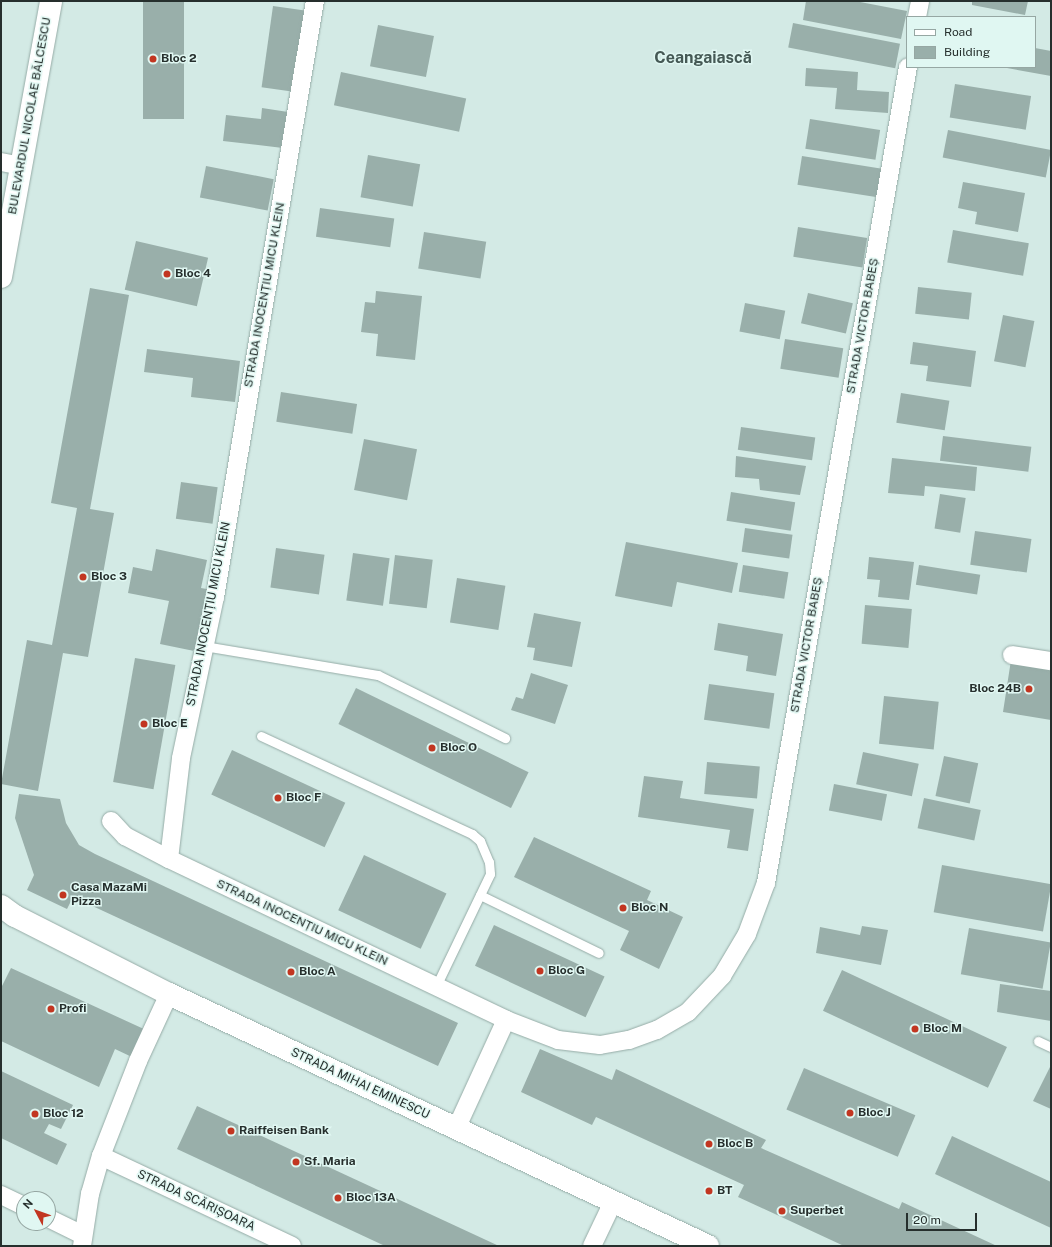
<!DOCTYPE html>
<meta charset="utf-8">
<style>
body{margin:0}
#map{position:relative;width:1052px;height:1247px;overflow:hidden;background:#d3eae5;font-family:"Public Sans",sans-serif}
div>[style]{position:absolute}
.building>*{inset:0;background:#99afaa;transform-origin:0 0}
.roads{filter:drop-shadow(0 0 1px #95aba6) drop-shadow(0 0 1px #95aba6)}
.lane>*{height:9px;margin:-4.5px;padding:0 4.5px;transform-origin:4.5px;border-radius:4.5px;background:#fff}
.street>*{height:18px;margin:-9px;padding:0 9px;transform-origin:9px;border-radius:9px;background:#fff}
.secondary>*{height:22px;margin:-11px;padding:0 11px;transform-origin:11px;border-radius:11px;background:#fff}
.dots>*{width:11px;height:11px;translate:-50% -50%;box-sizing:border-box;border:2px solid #e0f7f2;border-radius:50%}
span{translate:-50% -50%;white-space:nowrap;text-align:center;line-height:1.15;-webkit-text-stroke:3px #e0f7f2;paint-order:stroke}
.poi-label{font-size:12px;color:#262f2d;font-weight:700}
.left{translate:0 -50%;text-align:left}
.right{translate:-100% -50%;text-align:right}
.street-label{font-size:12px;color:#262f2d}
.district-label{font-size:16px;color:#455955;font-weight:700}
.frame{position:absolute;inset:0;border:2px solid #262f2d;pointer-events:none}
.legend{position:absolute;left:906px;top:16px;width:130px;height:52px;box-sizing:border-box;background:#e0f7f2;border:1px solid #96a7a3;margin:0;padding:5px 7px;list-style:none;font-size:12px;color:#262f2d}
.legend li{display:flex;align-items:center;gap:8px;height:20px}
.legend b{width:20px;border:1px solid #96a7a3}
.north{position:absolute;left:16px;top:1191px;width:40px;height:40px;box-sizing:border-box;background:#e0f7f2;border:1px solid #96a7a3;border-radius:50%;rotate:311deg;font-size:11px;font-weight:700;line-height:16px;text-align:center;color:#262f2d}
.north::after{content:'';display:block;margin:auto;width:14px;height:18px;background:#c23621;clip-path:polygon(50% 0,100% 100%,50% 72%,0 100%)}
.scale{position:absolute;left:906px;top:1213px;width:71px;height:18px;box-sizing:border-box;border:2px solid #262f2d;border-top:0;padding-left:5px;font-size:12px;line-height:14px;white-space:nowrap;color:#262f2d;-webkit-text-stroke:3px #e0f7f2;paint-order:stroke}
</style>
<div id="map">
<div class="building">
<i style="left:143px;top:1px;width:41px;height:118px"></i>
<i style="clip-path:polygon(806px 1px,855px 1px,907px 11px,901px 39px,803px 20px)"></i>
<i style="clip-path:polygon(972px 1px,1028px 1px,1025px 15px,972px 5px)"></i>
<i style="left:273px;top:6px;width:34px;height:82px;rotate:8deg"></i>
<i style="left:793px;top:23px;width:109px;height:25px;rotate:11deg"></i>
<i style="left:378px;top:25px;width:57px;height:42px;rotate:11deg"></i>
<i style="clip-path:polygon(1035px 48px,1051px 51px,1051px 76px,1007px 68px,1035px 67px)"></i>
<i style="clip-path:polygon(806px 68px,858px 72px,857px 90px,889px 92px,888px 113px,835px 109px,837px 88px,805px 86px)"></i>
<i style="left:341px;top:72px;width:128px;height:34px;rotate:12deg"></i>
<i style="left:955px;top:84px;width:77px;height:34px;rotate:9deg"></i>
<i style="clip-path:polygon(262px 108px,288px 112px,283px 148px,223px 141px,226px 115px,261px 119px)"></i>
<i style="left:810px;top:119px;width:71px;height:30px;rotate:9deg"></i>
<i style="left:948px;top:130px;width:105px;height:28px;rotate:11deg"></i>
<i style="left:368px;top:155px;width:53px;height:43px;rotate:10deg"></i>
<i style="left:802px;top:156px;width:81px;height:29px;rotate:9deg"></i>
<i style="left:206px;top:166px;width:69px;height:32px;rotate:11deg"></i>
<i style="clip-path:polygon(963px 182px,1025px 193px,1018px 232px,975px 224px,977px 212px,958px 208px)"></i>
<i style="left:320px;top:208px;width:75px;height:29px;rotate:8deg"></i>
<i style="left:798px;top:227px;width:70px;height:30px;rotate:9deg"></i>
<i style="left:953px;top:230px;width:77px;height:33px;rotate:10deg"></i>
<i style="left:424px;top:232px;width:63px;height:37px;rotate:9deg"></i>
<i style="left:136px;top:241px;width:74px;height:50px;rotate:13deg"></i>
<i style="left:918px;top:287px;width:54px;height:27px;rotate:6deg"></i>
<i style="clip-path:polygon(90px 288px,129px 295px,90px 509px,114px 513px,88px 657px,63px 653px,38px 791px,1px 784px,27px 640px,52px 645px,77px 508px,51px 503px)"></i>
<i style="clip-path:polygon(376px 291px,422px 296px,415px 360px,376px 356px,378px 334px,361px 332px,365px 302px,375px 303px)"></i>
<i style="left:808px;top:293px;width:46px;height:31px;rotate:13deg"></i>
<i style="left:745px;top:303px;width:41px;height:29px;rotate:11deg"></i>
<i style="left:1003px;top:315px;width:32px;height:47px;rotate:11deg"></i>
<i style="left:785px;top:339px;width:59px;height:30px;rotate:9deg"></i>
<i style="clip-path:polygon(913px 342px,976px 351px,971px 387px,926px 381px,928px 366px,910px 364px)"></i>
<i style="clip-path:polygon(147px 349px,240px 361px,235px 402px,191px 397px,193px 378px,144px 372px)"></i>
<i style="left:281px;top:392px;width:77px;height:30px;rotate:9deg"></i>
<i style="left:901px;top:393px;width:49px;height:30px;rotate:9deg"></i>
<i style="left:741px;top:427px;width:75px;height:23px;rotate:8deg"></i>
<i style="left:943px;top:436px;width:89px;height:25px;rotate:7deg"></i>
<i style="left:364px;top:439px;width:54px;height:52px;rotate:11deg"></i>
<i style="clip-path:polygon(736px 456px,806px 466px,800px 495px,760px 490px,759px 479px,735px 477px)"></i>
<i style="clip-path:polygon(892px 458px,977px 467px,975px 491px,925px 486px,924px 496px,888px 493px)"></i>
<i style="left:181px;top:482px;width:37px;height:37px;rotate:8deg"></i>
<i style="left:731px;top:492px;width:65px;height:29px;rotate:9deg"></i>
<i style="left:940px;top:494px;width:26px;height:35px;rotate:9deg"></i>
<i style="left:745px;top:528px;width:48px;height:24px;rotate:8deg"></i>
<i style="left:975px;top:531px;width:57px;height:34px;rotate:8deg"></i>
<i style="clip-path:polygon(626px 542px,738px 563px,732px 593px,677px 582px,672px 607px,615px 596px)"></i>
<i style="left:276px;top:548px;width:49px;height:40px;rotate:8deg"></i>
<i style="clip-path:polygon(156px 549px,207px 560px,201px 588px,212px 590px,199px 652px,160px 644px,169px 601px,128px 593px,133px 567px,152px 571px)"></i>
<i style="left:353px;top:553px;width:37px;height:48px;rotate:8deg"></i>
<i style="left:395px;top:555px;width:38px;height:49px;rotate:7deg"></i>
<i style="clip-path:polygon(869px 557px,914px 562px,909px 600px,878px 597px,880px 580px,867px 579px)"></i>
<i style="left:743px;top:565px;width:46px;height:27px;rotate:9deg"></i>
<i style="left:919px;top:565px;width:62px;height:20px;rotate:9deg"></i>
<i style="left:457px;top:578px;width:49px;height:45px;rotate:9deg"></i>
<i style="left:865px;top:605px;width:47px;height:39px;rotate:5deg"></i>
<i style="clip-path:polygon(534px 613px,581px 622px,572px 667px,533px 660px,535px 648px,527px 647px)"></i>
<i style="clip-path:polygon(718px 623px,783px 634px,776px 676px,746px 671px,748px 656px,714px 650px)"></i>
<i style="left:135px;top:658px;width:41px;height:126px;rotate:10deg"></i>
<i style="clip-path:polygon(1011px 660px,1051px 667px,1051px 720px,1003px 712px)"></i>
<i style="clip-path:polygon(531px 673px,568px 685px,555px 724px,511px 710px,516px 697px,523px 699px)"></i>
<i style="left:709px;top:684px;width:66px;height:36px;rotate:8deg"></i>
<i style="left:356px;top:688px;width:192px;height:40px;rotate:26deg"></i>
<i style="left:884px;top:696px;width:55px;height:48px;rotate:6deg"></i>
<i style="left:232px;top:750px;width:125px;height:49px;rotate:25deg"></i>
<i style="left:863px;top:752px;width:57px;height:33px;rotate:12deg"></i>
<i style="left:944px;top:756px;width:35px;height:41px;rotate:12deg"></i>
<i style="left:707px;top:762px;width:53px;height:32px;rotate:5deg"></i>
<i style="clip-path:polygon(644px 776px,683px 781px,680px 798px,754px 809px,748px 851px,727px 848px,730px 830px,638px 817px)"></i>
<i style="left:834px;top:784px;width:54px;height:27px;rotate:11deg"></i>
<i style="clip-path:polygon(19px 794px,60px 799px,66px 823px,79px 845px,95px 854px,458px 1023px,438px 1066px,73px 897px,67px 909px,27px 890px,34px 875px,15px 818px)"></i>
<i style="left:924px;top:798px;width:58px;height:31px;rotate:12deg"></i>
<i style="clip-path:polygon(534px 837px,651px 891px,647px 900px,683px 917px,659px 969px,620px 950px,629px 931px,514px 877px)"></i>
<i style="left:364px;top:855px;width:91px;height:61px;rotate:25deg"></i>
<i style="left:942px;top:865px;width:111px;height:48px;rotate:10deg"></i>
<i style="left:494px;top:925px;width:122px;height:45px;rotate:25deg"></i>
<i style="clip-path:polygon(862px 926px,888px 930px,881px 965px,816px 953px,820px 927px,860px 935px)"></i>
<i style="left:969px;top:928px;width:83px;height:47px;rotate:10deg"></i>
<i style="clip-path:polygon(11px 968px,146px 1030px,134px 1058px,115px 1049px,99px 1087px,1px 1041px,1px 988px)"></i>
<i style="left:842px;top:970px;width:182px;height:45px;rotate:25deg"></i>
<i style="clip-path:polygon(1000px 984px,1051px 991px,1051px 1021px,997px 1012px)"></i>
<i style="clip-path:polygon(540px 1049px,612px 1080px,616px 1069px,766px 1140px,761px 1148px,899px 1209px,902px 1202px,997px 1246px,844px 1246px,738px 1197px,744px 1185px,596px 1117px,592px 1125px,521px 1092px)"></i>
<i style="clip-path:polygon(1051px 1065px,1051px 1109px,1033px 1101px)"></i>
<i style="left:804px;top:1068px;width:121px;height:45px;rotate:23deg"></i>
<i style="clip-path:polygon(1px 1071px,73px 1105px,61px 1129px,49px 1124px,44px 1133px,67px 1144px,57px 1165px,1px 1138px)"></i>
<i style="clip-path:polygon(197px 1106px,499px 1246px,385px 1246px,177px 1149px)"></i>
<i style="clip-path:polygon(952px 1136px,1051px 1182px,1051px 1228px,935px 1174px)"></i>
</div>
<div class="roads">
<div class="lane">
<i style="left:204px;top:646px;width:176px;rotate:9.5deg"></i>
<i style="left:378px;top:675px;width:142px;rotate:26.4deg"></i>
<i style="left:261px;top:736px;width:233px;rotate:24.9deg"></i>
<i style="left:472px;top:834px;width:11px;rotate:41deg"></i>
<i style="left:480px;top:841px;width:23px;rotate:67deg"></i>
<i style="left:489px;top:862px;width:12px;rotate:85deg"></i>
<i style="left:490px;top:874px;width:124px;rotate:115.7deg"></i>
<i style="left:480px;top:895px;width:132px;rotate:26deg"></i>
<i style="left:1038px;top:1041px;width:14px;rotate:25deg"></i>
</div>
<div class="street">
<i style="left:917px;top:17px;width:16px;rotate:-79deg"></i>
<i style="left:1px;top:162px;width:21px;rotate:11deg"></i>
<i style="left:1012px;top:655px;width:39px;rotate:9deg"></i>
<i style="left:111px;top:821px;width:21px;rotate:47deg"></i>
<i style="left:125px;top:836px;width:50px;rotate:27.6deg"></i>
<i style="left:169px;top:859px;width:373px;rotate:25.5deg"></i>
<i style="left:506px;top:1020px;width:56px;rotate:21deg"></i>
<i style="left:558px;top:1040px;width:42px;rotate:6.8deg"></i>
<i style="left:600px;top:1045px;width:29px;rotate:-10deg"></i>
<i style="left:629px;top:1040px;width:30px;rotate:-20deg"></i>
<i style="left:657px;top:1030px;width:36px;rotate:-30deg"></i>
<i style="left:688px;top:1012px;width:50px;rotate:-46.6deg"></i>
<i style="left:722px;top:976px;width:49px;rotate:-59.2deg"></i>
<i style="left:747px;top:934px;width:54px;rotate:-69.6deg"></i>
<i style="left:766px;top:883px;width:828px;rotate:-80.13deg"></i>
<i style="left:169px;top:859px;width:102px;rotate:-83.2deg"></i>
<i style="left:181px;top:758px;width:165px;rotate:-78.1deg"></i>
<i style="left:215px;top:597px;width:604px;rotate:-80.48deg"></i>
<i style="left:456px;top:1129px;width:120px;rotate:-65.4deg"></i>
<i style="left:101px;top:1156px;width:211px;rotate:25.2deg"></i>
<i style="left:1px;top:1195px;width:25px;rotate:26deg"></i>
<i style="left:48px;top:1218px;width:39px;rotate:26deg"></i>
<i style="left:82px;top:1246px;width:53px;rotate:-81.3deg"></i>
<i style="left:90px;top:1194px;width:40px;rotate:-74deg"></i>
<i style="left:101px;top:1156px;width:102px;rotate:-68.7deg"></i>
<i style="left:138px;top:1061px;width:74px;rotate:-65.2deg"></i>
<i style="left:592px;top:1246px;width:49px;rotate:-64.5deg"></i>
</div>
<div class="secondary">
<i style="left:1px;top:277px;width:280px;rotate:-79.7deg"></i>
<i style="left:1px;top:906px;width:17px;rotate:36deg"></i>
<i style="left:15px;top:916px;width:173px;rotate:26.9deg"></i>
<i style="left:169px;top:994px;width:595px;rotate:25.06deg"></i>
</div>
</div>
<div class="dots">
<i style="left:153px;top:59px;background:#c23621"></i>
<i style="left:167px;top:274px;background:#c23621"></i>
<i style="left:83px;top:577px;background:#c23621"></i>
<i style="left:1029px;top:689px;background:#c23621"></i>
<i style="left:144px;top:724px;background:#c23621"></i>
<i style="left:432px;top:748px;background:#c23621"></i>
<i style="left:278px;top:798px;background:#c23621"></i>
<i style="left:63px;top:895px;background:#c23621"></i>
<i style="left:623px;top:908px;background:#c23621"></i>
<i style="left:540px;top:971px;background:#c23621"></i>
<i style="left:291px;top:972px;background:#c23621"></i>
<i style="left:51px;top:1009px;background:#c23621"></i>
<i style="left:915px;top:1029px;background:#c23621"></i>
<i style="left:850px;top:1113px;background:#c23621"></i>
<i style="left:35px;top:1114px;background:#c23621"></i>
<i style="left:231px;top:1131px;background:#c23621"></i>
<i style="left:709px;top:1144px;background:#c23621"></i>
<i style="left:296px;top:1162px;background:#c23621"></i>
<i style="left:709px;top:1191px;background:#c23621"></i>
<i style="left:338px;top:1198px;background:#c23621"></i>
<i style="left:782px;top:1211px;background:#c23621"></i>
</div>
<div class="poi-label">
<span class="left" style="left:161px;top:59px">Bloc 2</span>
<span class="left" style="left:175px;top:274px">Bloc 4</span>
<span class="left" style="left:91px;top:577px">Bloc 3</span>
<span class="right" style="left:1021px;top:689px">Bloc 24B</span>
<span class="left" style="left:152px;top:724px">Bloc E</span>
<span class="left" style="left:440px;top:748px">Bloc O</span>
<span class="left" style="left:286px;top:798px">Bloc F</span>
<span class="left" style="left:71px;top:895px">Casa MazaMi<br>Pizza</span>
<span class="left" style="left:631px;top:908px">Bloc N</span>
<span class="left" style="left:548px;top:971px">Bloc G</span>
<span class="left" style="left:299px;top:972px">Bloc A</span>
<span class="left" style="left:59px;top:1009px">Profi</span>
<span class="left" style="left:923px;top:1029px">Bloc M</span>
<span class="left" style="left:858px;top:1113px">Bloc J</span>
<span class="left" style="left:43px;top:1114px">Bloc 12</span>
<span class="left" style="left:239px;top:1131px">Raiffeisen Bank</span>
<span class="left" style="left:717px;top:1144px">Bloc B</span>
<span class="left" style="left:304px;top:1162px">Sf. Maria</span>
<span class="left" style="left:717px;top:1191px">BT</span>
<span class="left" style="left:346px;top:1198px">Bloc 13A</span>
<span class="left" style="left:790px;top:1211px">Superbet</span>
</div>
<div class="street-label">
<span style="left:30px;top:116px;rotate:-80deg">BULEVARDUL NICOLAE BĂLCESCU</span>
<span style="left:265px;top:295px;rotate:-80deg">STRADA INOCENȚIU MICU KLEIN</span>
<span style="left:863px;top:326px;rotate:-80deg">STRADA VICTOR BABEȘ</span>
<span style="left:209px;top:614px;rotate:-79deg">STRADA INOCENȚIU MICU KLEIN</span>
<span style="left:807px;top:645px;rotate:-80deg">STRADA VICTOR BABEȘ</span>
<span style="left:302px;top:923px;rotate:25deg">STRADA INOCENȚIU MICU KLEIN</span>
<span style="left:360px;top:1084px;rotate:25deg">STRADA MIHAI EMINESCU</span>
<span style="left:196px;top:1201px;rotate:25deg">STRADA SCĂRIȘOARA</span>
</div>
<div class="district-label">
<span style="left:703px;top:58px">Ceangaiască</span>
</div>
<div class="frame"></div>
<ul class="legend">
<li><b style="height:5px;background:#fff"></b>Road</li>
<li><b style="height:11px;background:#99afaa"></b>Building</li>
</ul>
<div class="north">N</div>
<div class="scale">20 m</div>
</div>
